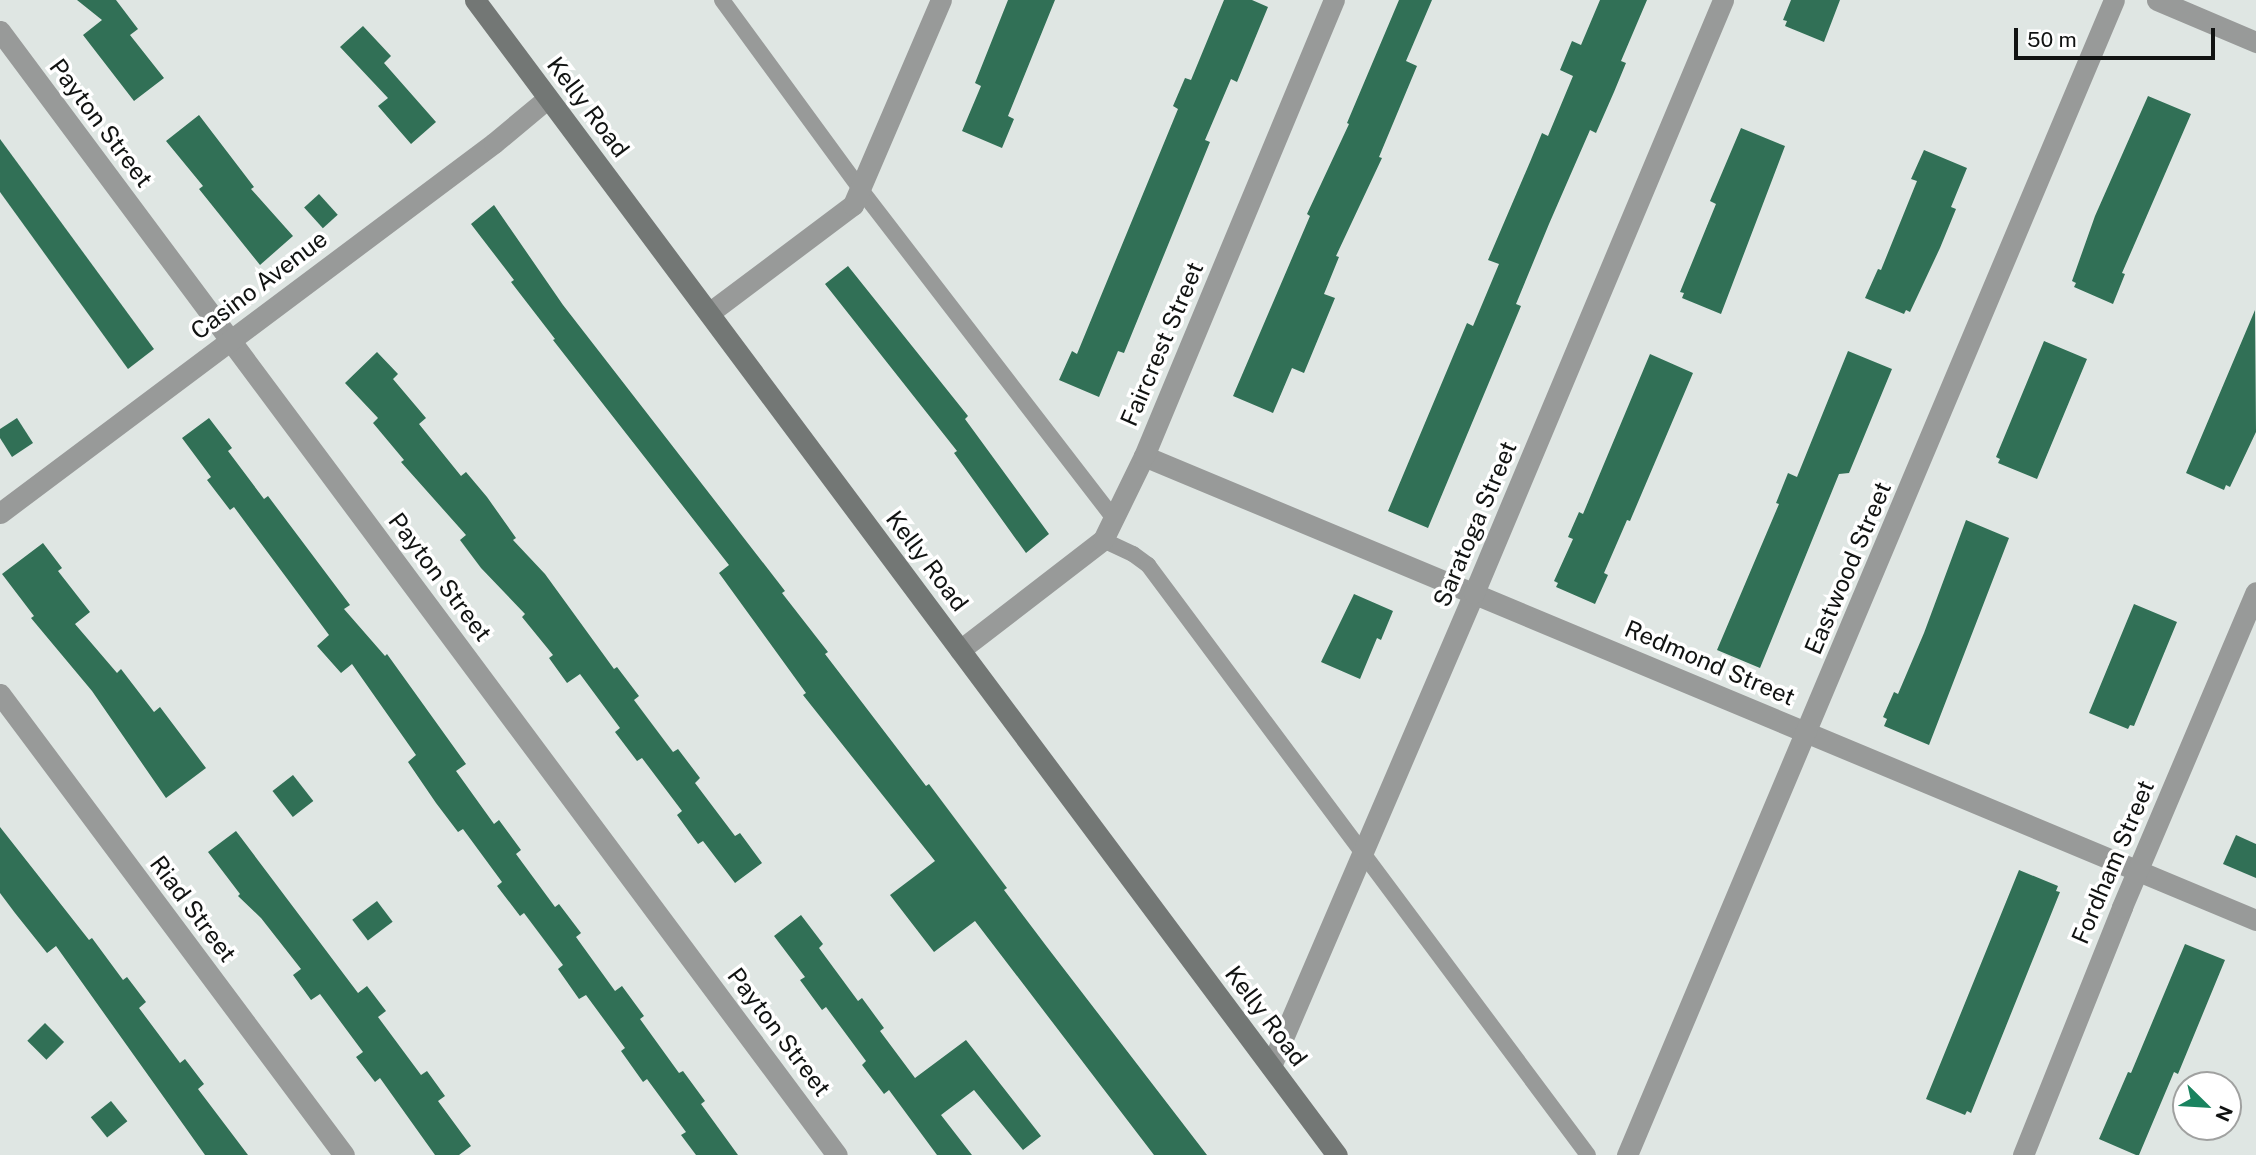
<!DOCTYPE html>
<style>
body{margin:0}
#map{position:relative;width:2256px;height:1155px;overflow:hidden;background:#dfe6e3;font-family:"Public Sans",sans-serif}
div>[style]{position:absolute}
.building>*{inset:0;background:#317056;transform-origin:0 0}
.lane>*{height:16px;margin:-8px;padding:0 8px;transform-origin:8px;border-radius:8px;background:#989a99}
.street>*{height:21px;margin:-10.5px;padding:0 10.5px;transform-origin:10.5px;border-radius:10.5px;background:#989a99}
.secondary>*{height:21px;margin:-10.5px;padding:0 10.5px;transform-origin:10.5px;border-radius:10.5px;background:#737775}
span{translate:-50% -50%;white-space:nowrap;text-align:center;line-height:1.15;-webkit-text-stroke:7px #fff;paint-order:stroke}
.street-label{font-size:24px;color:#111312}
.north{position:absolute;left:2172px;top:1071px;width:70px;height:70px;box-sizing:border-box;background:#fff;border:2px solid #a0a1a0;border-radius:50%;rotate:114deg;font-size:19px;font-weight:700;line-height:28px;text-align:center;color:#111312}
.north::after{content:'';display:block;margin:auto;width:24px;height:32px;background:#19835f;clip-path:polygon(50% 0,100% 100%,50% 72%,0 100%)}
.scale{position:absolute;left:2014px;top:28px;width:201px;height:32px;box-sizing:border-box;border:4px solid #111312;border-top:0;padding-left:9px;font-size:21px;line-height:24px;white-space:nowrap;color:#111312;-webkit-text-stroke:5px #fff;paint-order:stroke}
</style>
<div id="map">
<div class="building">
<i style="clip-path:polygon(77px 0,116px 0,138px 29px,130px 35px,164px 78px,134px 101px,83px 35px,102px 20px)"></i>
<i style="clip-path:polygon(1008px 0,1055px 0,1008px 116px,1014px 119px,1002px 148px,962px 131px,981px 86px,975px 83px)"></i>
<i style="clip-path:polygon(1224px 0,1252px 0,1268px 7px,1237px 82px,1231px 79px,1205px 140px,1210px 142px,1124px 353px,1118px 351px,1099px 397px,1059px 380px,1072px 351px,1077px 354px,1178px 109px,1173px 106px,1185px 78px,1191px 80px)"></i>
<i style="clip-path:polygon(1399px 0,1432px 0,1406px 61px,1417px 66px,1379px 157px,1382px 158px,1336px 256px,1339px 257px,1324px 294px,1335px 298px,1304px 373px,1292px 368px,1273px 413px,1233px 396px,1310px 216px,1307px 214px,1349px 124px,1347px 123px)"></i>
<i style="clip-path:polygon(1600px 0,1647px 0,1621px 61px,1626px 63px,1614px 92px,1596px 133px,1590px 130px,1549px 224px,1516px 304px,1521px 306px,1428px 528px,1388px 511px,1467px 323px,1473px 326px,1499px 264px,1488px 260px,1530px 162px,1542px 133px,1548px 136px,1573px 76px,1560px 70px,1572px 41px,1581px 45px)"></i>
<i style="clip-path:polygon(1791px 0,1840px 0,1824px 42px,1785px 26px,1787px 21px,1783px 20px)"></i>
<i style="clip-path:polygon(363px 26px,391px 56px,384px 63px,436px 122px,411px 144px,378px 106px,388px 98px,340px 47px)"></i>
<i style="clip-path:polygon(2148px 96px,2191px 114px,2122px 273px,2125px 274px,2113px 304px,2074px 287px,2076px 283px,2072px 281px,2095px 216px)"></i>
<i style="clip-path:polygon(199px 115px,254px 187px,251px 189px,293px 236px,260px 265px,199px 189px,203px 186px,166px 141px)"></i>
<i style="clip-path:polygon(1741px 128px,1785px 146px,1721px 314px,1682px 298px,1684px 293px,1680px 292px,1716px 204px,1710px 201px)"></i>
<i style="clip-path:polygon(0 139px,154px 349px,128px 369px,0 192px)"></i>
<i style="clip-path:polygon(1924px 150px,1967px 168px,1951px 207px,1956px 209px,1940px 248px,1910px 312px,1906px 310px,1904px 314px,1865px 298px,1878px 269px,1881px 270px,1917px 181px,1911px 179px)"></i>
<i style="left:319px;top:194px;width:28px;height:20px;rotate:48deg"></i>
<i style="clip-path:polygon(494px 205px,563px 305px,785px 591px,782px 593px,828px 652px,825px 654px,926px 786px,929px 784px,1007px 888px,1004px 890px,1047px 947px,1207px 1155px,1154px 1155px,975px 921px,934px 952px,890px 895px,935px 861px,803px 695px,806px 693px,719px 573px,729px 565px,553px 340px,555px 339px,511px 282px,514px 280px,471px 224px)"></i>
<i style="clip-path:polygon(848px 266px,968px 416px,965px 419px,1049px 534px,1026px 553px,954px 453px,957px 451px,825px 284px)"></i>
<i style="clip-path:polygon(2255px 310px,2256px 432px,2230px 487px,2226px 485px,2224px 490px,2186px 473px)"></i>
<i style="clip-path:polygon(2044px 341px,2087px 359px,2037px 479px,1998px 463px,2000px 459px,1996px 457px)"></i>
<i style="clip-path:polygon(1848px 351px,1892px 369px,1849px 473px,1839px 474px,1760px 668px,1717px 650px,1779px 504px,1776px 503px,1788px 473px,1797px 477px)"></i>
<i style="clip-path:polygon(377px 352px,398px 374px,393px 379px,426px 418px,419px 424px,461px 476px,466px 472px,487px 497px,516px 538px,513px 540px,545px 574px,614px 669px,617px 667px,639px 696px,634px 700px,673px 752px,678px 749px,700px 778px,695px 783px,735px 836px,740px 833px,762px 863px,735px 883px,703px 841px,698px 844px,677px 815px,682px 811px,642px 758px,637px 761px,615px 732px,620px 728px,580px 674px,567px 683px,549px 658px,553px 655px,522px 617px,525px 614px,481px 568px,460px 540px,466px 535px,401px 462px,404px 460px,373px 423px,378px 418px,345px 383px)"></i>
<i style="clip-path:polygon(1650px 354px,1693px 373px,1630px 521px,1627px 520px,1604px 573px,1608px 575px,1595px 604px,1556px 587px,1558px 583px,1554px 581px,1573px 539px,1568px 537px,1579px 512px,1583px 514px)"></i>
<i style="clip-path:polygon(17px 418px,33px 443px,12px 457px,0 438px,0 429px)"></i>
<i style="clip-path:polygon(209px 418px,232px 448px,228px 451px,264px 499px,268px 496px,350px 605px,344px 609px,385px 656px,387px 654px,466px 764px,456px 771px,494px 824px,499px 820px,521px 850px,516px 854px,555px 907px,559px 904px,581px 933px,576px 937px,615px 991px,622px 986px,644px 1016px,640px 1019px,679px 1073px,683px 1071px,705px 1101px,701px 1104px,738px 1155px,696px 1155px,681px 1135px,686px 1132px,647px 1079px,643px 1082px,621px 1051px,625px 1048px,586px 995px,579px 999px,558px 969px,563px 965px,524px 913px,520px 916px,497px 886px,502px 882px,463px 829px,458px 832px,436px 803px,408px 762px,416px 755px,352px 664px,341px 673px,317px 646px,329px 635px,234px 507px,230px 510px,207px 480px,211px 477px,182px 438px)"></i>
<i style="clip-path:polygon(1966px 520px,2009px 538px,1929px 745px,1884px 726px,1887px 719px,1883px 717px,1894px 692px,1898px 694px,1924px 633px)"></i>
<i style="clip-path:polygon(43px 543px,62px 568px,58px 571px,90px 612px,75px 624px,117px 673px,121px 669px,154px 712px,160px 707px,206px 768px,166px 798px,92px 691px,31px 618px,34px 616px,2px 574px)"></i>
<i style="clip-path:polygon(1354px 594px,1393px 611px,1381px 640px,1377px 638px,1360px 679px,1321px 662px)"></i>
<i style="clip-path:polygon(2134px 604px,2177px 622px,2134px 726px,2130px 725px,2128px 729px,2089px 713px)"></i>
<i style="left:293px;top:775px;width:33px;height:26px;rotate:52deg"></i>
<i style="clip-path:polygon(0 827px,89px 940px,92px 938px,123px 980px,127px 977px,146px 1002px,139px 1008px,180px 1063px,185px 1059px,204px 1084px,198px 1089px,248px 1155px,205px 1155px,56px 946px,47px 953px,15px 913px,0 893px)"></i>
<i style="clip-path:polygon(236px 831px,358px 993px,367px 986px,386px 1011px,378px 1017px,421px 1075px,427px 1071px,445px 1096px,438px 1101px,471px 1146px,459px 1155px,435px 1155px,380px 1078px,375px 1082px,356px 1057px,363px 1052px,320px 994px,311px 1000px,293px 975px,301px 969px,261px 918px,238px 896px,240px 894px,208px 852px)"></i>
<i style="clip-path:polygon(2236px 835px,2256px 844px,2256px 878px,2223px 864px)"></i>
<i style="clip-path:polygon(2019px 870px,2058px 886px,2056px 891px,2060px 892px,1971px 1113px,1967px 1111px,1965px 1115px,1926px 1099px)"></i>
<i style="left:377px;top:901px;width:26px;height:31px;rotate:53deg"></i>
<i style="clip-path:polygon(801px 915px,823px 944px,819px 948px,858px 1001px,862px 998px,884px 1028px,880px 1031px,915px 1078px,966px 1040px,1041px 1136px,1023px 1150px,974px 1090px,941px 1115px,972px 1155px,937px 1155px,889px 1090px,884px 1094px,862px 1065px,866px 1061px,826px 1007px,822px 1010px,800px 980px,805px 977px,774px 936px)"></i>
<i style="clip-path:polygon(2185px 944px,2225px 960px,2178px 1074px,2174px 1072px,2139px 1155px,2136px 1155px,2099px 1139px,2128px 1072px,2131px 1073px)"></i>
<i style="left:45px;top:1023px;width:27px;height:25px;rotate:45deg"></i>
<i style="left:111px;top:1101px;width:26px;height:26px;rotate:51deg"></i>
</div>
<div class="lane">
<i style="left:722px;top:0;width:235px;rotate:53.8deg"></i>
<i style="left:861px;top:190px;width:414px;rotate:52.4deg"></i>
<i style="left:1103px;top:540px;width:33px;rotate:25deg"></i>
<i style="left:1133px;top:554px;width:19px;rotate:36deg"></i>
<i style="left:1148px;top:565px;width:736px;rotate:53.29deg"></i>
</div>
<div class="street">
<i style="left:2157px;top:0;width:108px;rotate:23deg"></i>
<i style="left:0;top:31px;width:1401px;rotate:53.33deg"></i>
<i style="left:709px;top:313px;width:180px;rotate:-36.9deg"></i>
<i style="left:853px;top:205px;width:223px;rotate:-66.8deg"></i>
<i style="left:1144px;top:456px;width:1205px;rotate:22.65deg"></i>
<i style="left:0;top:513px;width:617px;rotate:-36.83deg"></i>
<i style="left:494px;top:143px;width:70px;rotate:-39.8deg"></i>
<i style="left:960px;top:650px;width:180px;rotate:-37.6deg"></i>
<i style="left:1103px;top:540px;width:93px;rotate:-64deg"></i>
<i style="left:1144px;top:456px;width:494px;rotate:-67.4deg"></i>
<i style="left:0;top:694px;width:575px;rotate:53.27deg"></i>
<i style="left:1271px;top:1066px;width:515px;rotate:-66.77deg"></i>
<i style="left:1474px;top:593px;width:643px;rotate:-67.22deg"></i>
<i style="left:1627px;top:1155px;width:1253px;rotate:-67.14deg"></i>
<i style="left:2023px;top:1155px;width:267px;rotate:-68.2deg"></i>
<i style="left:2122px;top:907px;width:342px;rotate:-67deg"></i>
</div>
<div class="secondary">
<i style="left:475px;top:0;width:1441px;rotate:53.27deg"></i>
</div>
<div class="street-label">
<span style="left:588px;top:107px;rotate:53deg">Kelly Road</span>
<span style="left:101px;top:123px;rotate:53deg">Payton Street</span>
<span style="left:259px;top:285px;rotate:-37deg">Casino Avenue</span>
<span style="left:1162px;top:344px;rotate:-67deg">Faircrest Street</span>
<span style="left:1475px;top:524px;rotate:-67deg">Saratoga Street</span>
<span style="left:927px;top:561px;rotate:53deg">Kelly Road</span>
<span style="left:1848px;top:568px;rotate:-67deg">Eastwood Street</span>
<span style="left:440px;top:577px;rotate:53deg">Payton Street</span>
<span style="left:1710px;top:663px;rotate:23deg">Redmond Street</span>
<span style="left:2113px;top:862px;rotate:-67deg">Fordham Street</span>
<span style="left:193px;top:909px;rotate:53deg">Riad Street</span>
<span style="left:1266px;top:1016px;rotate:53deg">Kelly Road</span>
<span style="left:779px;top:1032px;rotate:53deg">Payton Street</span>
</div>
<div class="north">N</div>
<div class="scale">50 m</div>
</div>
